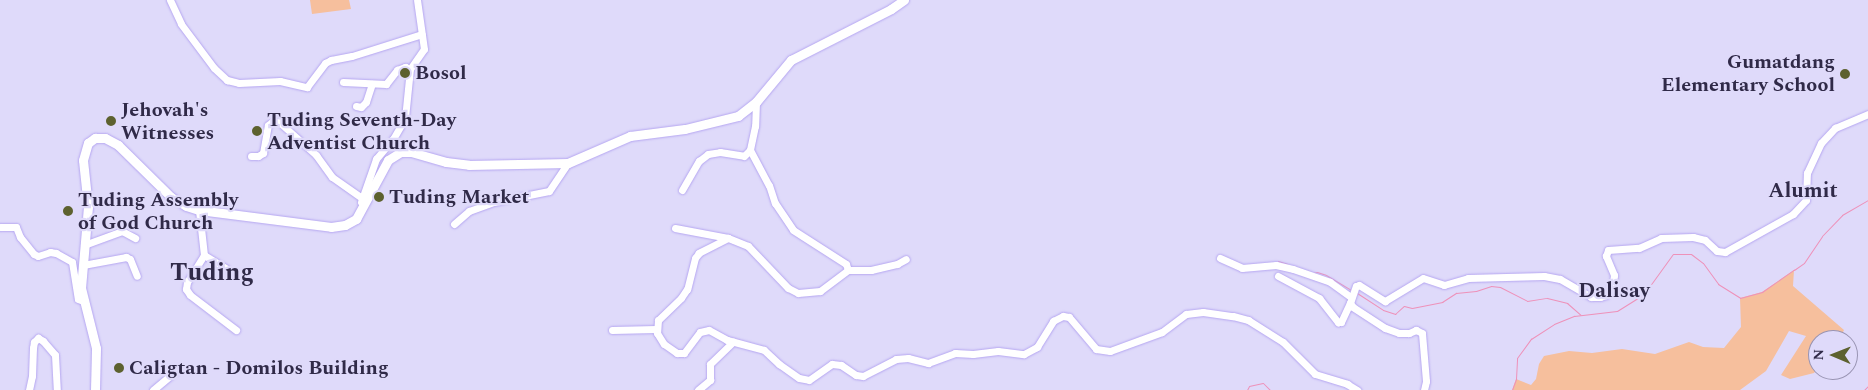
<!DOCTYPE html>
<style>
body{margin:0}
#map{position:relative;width:1868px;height:390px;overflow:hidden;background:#dfdafa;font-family:Spectral,serif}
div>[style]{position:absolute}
.green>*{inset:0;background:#f6bf9d}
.stream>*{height:1px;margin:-0.5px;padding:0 0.5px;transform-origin:0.5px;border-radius:0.5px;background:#ee91b9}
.roads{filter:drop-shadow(0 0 1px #b5a6f1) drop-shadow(0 0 1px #b5a6f1)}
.minor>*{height:7px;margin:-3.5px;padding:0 3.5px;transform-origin:3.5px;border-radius:3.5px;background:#fff}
.major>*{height:9px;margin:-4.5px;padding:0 4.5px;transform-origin:4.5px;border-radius:4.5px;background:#fff}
.dots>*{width:14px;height:14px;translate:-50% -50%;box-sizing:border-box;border:2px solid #dfdafa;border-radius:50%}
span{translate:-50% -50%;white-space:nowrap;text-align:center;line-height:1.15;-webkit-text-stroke:4.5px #dfdafa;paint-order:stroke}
.poi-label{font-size:20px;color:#302a48;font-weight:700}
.right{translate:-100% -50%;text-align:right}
.left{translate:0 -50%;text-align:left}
.neighbourhood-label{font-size:21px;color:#302a48;font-weight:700}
.district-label{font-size:25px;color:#302a48;font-weight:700}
.north{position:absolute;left:1808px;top:330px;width:50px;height:50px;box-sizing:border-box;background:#dfdafa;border:1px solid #9994b3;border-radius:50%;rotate:271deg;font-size:14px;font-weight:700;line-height:20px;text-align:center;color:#302a48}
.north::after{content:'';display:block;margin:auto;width:18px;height:22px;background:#5d612f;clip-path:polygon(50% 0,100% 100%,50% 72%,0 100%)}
</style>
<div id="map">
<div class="green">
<i style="clip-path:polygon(310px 0,349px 0,351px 9px,312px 14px)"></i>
<i style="clip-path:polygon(1794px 270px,1793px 286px,1844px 330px,1839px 340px,1818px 340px,1818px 368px,1814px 373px,1790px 379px,1781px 375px,1806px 336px,1789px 331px,1766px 371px,1740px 390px,1512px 390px,1516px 379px,1531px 385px,1536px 379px,1539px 364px,1544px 356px,1569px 351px,1592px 353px,1622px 349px,1655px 354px,1689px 342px,1703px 347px,1724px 348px,1741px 327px,1740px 298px,1762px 292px)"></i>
</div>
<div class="stream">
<i style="left:1278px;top:261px;width:10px;rotate:17deg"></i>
<i style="left:1313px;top:273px;width:4px;rotate:-14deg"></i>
<i style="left:1317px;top:272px;width:9px;rotate:18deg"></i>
<i style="left:1326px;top:275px;width:29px;rotate:31deg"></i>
<i style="left:1357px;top:293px;width:31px;rotate:33deg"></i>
<i style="left:1383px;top:310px;width:13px;rotate:18deg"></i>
<i style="left:1395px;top:314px;width:12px;rotate:-42deg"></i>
<i style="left:1404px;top:306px;width:8px;rotate:14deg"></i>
<i style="left:1412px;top:308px;width:31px;rotate:-11deg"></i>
<i style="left:1442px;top:302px;width:17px;rotate:-33deg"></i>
<i style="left:1456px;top:293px;width:20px;rotate:-6deg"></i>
<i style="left:1476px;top:291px;width:16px;rotate:-18deg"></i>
<i style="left:1491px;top:286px;width:9px;rotate:6deg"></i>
<i style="left:1500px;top:287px;width:30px;rotate:27deg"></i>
<i style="left:1527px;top:301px;width:20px;rotate:-9deg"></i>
<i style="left:1547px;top:298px;width:21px;rotate:14deg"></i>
<i style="left:1567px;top:303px;width:18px;rotate:41deg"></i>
<i style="left:1247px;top:390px;width:4px;rotate:-63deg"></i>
<i style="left:1249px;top:386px;width:14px;rotate:-12deg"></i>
<i style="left:1263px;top:383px;width:10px;rotate:45deg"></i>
<i style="left:1512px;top:390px;width:12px;rotate:-70deg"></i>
<i style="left:1516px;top:379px;width:21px;rotate:-87deg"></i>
<i style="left:1517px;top:358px;width:24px;rotate:-54deg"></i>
<i style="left:1531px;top:339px;width:27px;rotate:-33deg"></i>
<i style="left:1554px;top:324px;width:22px;rotate:-22deg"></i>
<i style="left:1574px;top:316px;width:43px;rotate:-6.6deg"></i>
<i style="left:1617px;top:311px;width:32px;rotate:-32deg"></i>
<i style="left:1644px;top:294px;width:49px;rotate:-54.1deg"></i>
<i style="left:1673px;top:254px;width:18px"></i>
<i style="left:1691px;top:254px;width:15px;rotate:37deg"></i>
<i style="left:1703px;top:263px;width:26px;rotate:54deg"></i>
<i style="left:1718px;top:284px;width:26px;rotate:32deg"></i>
<i style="left:1740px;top:298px;width:23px;rotate:-15deg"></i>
<i style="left:1762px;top:292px;width:39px;rotate:-35deg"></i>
<i style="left:1794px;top:270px;width:12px;rotate:-35deg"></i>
<i style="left:1804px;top:263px;width:32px;rotate:-56deg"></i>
<i style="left:1822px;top:236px;width:29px;rotate:-46deg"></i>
<i style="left:1842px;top:215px;width:30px;rotate:-30deg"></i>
<i style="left:1864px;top:390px;width:6px;rotate:-45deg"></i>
</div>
<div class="roads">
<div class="minor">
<i style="left:170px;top:0;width:26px;rotate:65deg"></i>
<i style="left:181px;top:24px;width:55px;rotate:53.1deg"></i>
<i style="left:214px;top:68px;width:18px;rotate:43deg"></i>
<i style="left:227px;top:80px;width:12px;rotate:14deg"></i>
<i style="left:239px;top:83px;width:41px;rotate:-2.8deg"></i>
<i style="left:280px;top:81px;width:28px;rotate:13deg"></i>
<i style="left:307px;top:87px;width:30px;rotate:-53deg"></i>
<i style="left:325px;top:63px;width:7px;rotate:-27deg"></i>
<i style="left:331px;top:60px;width:21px;rotate:-11deg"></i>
<i style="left:352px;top:56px;width:73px;rotate:-17.4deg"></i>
<i style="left:343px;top:82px;width:43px;rotate:2.7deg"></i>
<i style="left:386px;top:84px;width:18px;rotate:-52deg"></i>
<i style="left:397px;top:70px;width:9px;rotate:-21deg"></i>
<i style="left:405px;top:67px;width:5px;rotate:22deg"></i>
<i style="left:756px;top:102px;width:24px;rotate:92deg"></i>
<i style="left:755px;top:126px;width:25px;rotate:102deg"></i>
<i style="left:750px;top:150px;width:40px;rotate:62deg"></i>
<i style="left:769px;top:185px;width:19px;rotate:72deg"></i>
<i style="left:775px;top:203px;width:32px;rotate:56deg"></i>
<i style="left:793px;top:230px;width:63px;rotate:32.7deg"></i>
<i style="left:846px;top:264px;width:6px;rotate:72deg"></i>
<i style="left:848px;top:270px;width:35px;rotate:143deg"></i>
<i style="left:820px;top:291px;width:22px;rotate:175deg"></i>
<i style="left:798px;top:293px;width:11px;rotate:-153deg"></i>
<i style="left:788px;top:288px;width:58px;rotate:-133.6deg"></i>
<i style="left:748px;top:246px;width:22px;rotate:-158deg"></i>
<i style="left:728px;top:238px;width:33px;rotate:153deg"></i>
<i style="left:699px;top:253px;width:6px;rotate:129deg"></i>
<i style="left:695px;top:258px;width:32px;rotate:104deg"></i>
<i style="left:687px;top:289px;width:11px;rotate:124deg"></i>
<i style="left:681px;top:298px;width:32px;rotate:136deg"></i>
<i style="left:658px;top:320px;width:13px;rotate:94deg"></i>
<i style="left:657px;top:333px;width:13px;rotate:58deg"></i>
<i style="left:664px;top:344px;width:16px;rotate:35deg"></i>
<i style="left:677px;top:353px;width:7px"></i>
<i style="left:684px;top:353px;width:26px;rotate:-53deg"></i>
<i style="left:700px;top:332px;width:9px;rotate:-13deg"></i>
<i style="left:709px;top:330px;width:21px;rotate:29deg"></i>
<i style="left:727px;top:340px;width:38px;rotate:15deg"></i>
<i style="left:764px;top:350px;width:21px;rotate:43deg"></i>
<i style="left:779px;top:364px;width:24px;rotate:35deg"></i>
<i style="left:799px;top:378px;width:10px;rotate:11deg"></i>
<i style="left:809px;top:380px;width:28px;rotate:-35deg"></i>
<i style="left:832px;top:364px;width:9px;rotate:6deg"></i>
<i style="left:841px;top:365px;width:18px;rotate:34deg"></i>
<i style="left:856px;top:375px;width:7px;rotate:8deg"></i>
<i style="left:863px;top:376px;width:37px;rotate:-27deg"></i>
<i style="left:896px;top:359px;width:12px;rotate:-5deg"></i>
<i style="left:908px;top:358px;width:21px;rotate:14deg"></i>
<i style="left:928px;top:363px;width:29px;rotate:-20deg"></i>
<i style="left:955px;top:353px;width:18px;rotate:3deg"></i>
<i style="left:973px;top:354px;width:25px;rotate:-7deg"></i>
<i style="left:998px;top:351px;width:26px;rotate:7deg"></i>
<i style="left:1024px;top:354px;width:15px;rotate:-28deg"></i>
<i style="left:1037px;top:347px;width:31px;rotate:-58deg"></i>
<i style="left:1053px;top:321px;width:11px;rotate:-27deg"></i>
<i style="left:1063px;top:316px;width:6px;rotate:9deg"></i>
<i style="left:1069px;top:317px;width:42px;rotate:49.8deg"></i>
<i style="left:1096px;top:349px;width:14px;rotate:8deg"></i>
<i style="left:1110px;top:351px;width:55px;rotate:-20.1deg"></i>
<i style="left:1162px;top:332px;width:30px;rotate:-37deg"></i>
<i style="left:1186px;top:314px;width:17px;rotate:-7deg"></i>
<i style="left:1203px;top:312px;width:30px;rotate:8deg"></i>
<i style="left:1233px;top:316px;width:16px;rotate:15deg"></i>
<i style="left:1248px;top:320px;width:41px;rotate:32.2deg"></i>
<i style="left:1283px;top:342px;width:45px;rotate:45deg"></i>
<i style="left:1315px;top:374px;width:34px;rotate:17deg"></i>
<i style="left:1347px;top:384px;width:12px;rotate:31deg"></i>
<i style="left:356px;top:106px;width:5px;rotate:11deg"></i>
<i style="left:361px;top:107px;width:7px;rotate:-45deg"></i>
<i style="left:366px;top:102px;width:19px;rotate:-72deg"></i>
<i style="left:251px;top:156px;width:7px"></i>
<i style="left:258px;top:156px;width:6px;rotate:-31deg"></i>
<i style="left:263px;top:153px;width:28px;rotate:-80deg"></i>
<i style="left:268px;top:125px;width:5px;rotate:-37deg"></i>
<i style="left:272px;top:122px;width:7px"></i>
<i style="left:279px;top:122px;width:50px;rotate:41.7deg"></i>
<i style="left:316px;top:155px;width:27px;rotate:54deg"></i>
<i style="left:332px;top:177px;width:38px;rotate:35deg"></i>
<i style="left:682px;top:190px;width:34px;rotate:-60deg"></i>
<i style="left:699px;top:161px;width:11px;rotate:-38deg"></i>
<i style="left:708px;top:154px;width:12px;rotate:-9deg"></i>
<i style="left:720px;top:152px;width:24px;rotate:9deg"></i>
<i style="left:744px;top:156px;width:8px;rotate:-45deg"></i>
<i style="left:361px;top:202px;width:46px;rotate:-70.8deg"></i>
<i style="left:376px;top:159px;width:26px;rotate:-50deg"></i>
<i style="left:393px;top:139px;width:24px;rotate:-60deg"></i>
<i style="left:405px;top:118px;width:49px;rotate:-84.2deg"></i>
<i style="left:410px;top:69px;width:24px;rotate:-55deg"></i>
<i style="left:424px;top:49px;width:49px;rotate:-98.1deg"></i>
<i style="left:199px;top:210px;width:45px;rotate:83.7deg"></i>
<i style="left:204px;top:255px;width:32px;rotate:122deg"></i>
<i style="left:187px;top:282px;width:7px;rotate:98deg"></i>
<i style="left:186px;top:289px;width:7px;rotate:56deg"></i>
<i style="left:190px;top:295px;width:58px;rotate:37.3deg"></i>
<i style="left:454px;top:224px;width:20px;rotate:-41deg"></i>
<i style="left:469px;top:211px;width:27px;rotate:-20deg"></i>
<i style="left:494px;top:202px;width:56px;rotate:-11.3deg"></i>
<i style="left:549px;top:191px;width:34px;rotate:-56deg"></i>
<i style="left:0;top:227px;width:16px"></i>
<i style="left:16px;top:227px;width:11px;rotate:68deg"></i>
<i style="left:20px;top:237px;width:22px;rotate:51deg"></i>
<i style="left:34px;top:254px;width:4px;rotate:27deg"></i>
<i style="left:38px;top:256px;width:13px;rotate:-18deg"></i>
<i style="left:50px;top:252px;width:6px;rotate:9deg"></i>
<i style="left:56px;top:253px;width:18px;rotate:29deg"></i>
<i style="left:72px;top:262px;width:37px;rotate:81deg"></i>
<i style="left:78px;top:299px;width:5px;rotate:22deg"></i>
<i style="left:675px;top:228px;width:54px;rotate:10.7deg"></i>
<i style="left:84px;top:245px;width:40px;rotate:-20.2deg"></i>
<i style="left:122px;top:231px;width:15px;rotate:28deg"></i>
<i style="left:204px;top:255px;width:26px;rotate:31deg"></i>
<i style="left:1220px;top:258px;width:24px;rotate:24deg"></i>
<i style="left:1242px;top:268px;width:34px;rotate:-5deg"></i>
<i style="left:1276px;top:265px;width:17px;rotate:13deg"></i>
<i style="left:1293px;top:269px;width:39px;rotate:19deg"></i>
<i style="left:1330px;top:282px;width:26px;rotate:36deg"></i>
<i style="left:83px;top:265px;width:44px;rotate:-10.5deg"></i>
<i style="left:126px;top:257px;width:4px;rotate:27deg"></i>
<i style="left:130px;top:259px;width:18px;rotate:68deg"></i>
<i style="left:848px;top:270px;width:23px"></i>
<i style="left:871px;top:270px;width:27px;rotate:-13deg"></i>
<i style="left:897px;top:264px;width:10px;rotate:-29deg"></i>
<i style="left:1278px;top:276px;width:47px;rotate:28.2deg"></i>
<i style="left:1319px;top:298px;width:31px;rotate:52deg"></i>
<i style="left:1338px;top:322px;width:3px"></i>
<i style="left:1341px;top:322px;width:21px;rotate:-65deg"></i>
<i style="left:612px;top:330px;width:44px;rotate:-1.3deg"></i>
<i style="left:29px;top:390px;width:14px;rotate:-78deg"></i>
<i style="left:32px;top:376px;width:28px;rotate:-88deg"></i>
<i style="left:33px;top:348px;width:6px;rotate:-81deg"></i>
<i style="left:34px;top:342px;width:6px;rotate:-45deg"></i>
<i style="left:38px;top:338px;width:6px;rotate:31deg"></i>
<i style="left:43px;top:341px;width:18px;rotate:49deg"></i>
<i style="left:55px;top:355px;width:35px;rotate:87deg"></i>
<i style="left:153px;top:390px;width:30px;rotate:-40deg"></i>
<i style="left:698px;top:390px;width:16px;rotate:-40deg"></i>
<i style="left:710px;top:380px;width:16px;rotate:-90deg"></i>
<i style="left:710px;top:364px;width:32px;rotate:-44deg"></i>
<i style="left:1424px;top:390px;width:9px;rotate:-77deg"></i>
<i style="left:1426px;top:381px;width:48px;rotate:-94.8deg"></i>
<i style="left:1422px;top:333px;width:7px;rotate:-153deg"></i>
<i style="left:1416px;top:330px;width:8px;rotate:157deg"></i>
<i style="left:1409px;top:333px;width:10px;rotate:180deg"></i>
<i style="left:1399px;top:333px;width:15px;rotate:-160deg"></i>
<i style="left:1385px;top:328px;width:38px;rotate:-147deg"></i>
<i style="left:1353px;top:307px;width:5px;rotate:-127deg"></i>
<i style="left:1350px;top:303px;width:18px;rotate:-71deg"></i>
<i style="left:1356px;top:286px;width:3px;rotate:-18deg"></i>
<i style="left:1359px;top:285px;width:31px;rotate:32deg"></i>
<i style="left:1385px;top:301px;width:44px;rotate:-31.2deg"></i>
<i style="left:1423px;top:278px;width:22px;rotate:18deg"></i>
<i style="left:1444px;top:285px;width:25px;rotate:-16deg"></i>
<i style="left:1468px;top:278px;width:76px;rotate:-1.5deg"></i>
<i style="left:1544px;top:276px;width:16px;rotate:11deg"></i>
<i style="left:1560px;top:279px;width:36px;rotate:30deg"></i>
<i style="left:1591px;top:297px;width:9px"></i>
<i style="left:1600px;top:297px;width:6px;rotate:-18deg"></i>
<i style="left:1606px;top:295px;width:14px;rotate:-60deg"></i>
<i style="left:1613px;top:283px;width:8px;rotate:-83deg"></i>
<i style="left:1614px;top:275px;width:21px;rotate:-113deg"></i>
<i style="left:1606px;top:256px;width:6px;rotate:-72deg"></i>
<i style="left:1608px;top:250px;width:31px;rotate:-4deg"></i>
<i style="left:1639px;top:248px;width:24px;rotate:-24deg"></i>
<i style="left:1661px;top:238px;width:32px;rotate:-2deg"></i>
<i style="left:1693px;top:237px;width:12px;rotate:14deg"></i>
<i style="left:1705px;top:240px;width:16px;rotate:43deg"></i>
<i style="left:1717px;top:251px;width:8px;rotate:7deg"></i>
<i style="left:1725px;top:252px;width:78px;rotate:-29.2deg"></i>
<i style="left:1793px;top:214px;width:19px;rotate:-47deg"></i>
<i style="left:1806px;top:200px;width:27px;rotate:-88deg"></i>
<i style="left:1807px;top:173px;width:33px;rotate:-65deg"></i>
<i style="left:1821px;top:143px;width:21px;rotate:-47deg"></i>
<i style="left:1835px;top:128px;width:36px;rotate:-23deg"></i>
</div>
<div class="major">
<i style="left:95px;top:390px;width:42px;rotate:-88.6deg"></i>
<i style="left:96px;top:348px;width:62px;rotate:-104deg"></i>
<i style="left:81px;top:288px;width:81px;rotate:-85.1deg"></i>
<i style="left:88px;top:207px;width:47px;rotate:-96.1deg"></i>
<i style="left:83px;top:160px;width:18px;rotate:-74deg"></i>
<i style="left:88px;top:143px;width:9px;rotate:-36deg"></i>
<i style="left:95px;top:138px;width:10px"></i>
<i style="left:105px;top:138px;width:15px;rotate:28deg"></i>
<i style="left:118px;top:145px;width:74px;rotate:44.5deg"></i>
<i style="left:171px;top:197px;width:17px;rotate:31deg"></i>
<i style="left:186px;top:206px;width:14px;rotate:17deg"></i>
<i style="left:199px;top:210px;width:133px;rotate:7.3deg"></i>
<i style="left:331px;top:227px;width:14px;rotate:-8deg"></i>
<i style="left:345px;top:225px;width:13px;rotate:-29deg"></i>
<i style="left:356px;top:219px;width:67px;rotate:-61.5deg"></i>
<i style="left:388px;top:160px;width:15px;rotate:-32deg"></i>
<i style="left:401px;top:152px;width:10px"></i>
<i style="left:411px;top:152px;width:36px;rotate:16deg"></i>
<i style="left:446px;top:162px;width:23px;rotate:7deg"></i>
<i style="left:469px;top:165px;width:99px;rotate:-1.2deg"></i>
<i style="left:568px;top:163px;width:68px;rotate:-23.5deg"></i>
<i style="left:630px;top:136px;width:55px;rotate:-7.3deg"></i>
<i style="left:685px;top:129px;width:55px;rotate:-13.8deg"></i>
<i style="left:738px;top:116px;width:23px;rotate:-38deg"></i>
<i style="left:756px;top:102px;width:55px;rotate:-50.2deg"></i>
<i style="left:791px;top:60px;width:112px;rotate:-27deg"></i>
<i style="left:891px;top:9px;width:16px;rotate:-35deg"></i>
</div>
</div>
<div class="dots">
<i style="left:405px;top:73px;background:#5d612f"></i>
<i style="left:1845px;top:74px;background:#5d612f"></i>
<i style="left:111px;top:121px;background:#5d612f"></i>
<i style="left:257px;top:131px;background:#5d612f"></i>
<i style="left:379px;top:197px;background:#5d612f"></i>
<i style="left:68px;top:211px;background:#5d612f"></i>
<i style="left:119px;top:368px;background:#5d612f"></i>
</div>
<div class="poi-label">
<span class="right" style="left:1835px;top:74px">Gumatdang<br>Elementary School</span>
<span class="left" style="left:415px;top:73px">Bosol</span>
<span class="left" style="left:121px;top:122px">Jehovah's<br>Witnesses</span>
<span class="left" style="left:267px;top:132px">Tuding Seventh-Day<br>Adventist Church</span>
<span class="left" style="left:389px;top:197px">Tuding Market</span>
<span class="left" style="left:78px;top:212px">Tuding Assembly<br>of God Church</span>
<span class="left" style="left:129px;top:368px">Caligtan - Domilos Building</span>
</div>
<div class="neighbourhood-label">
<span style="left:1803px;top:191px">Alumit</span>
<span style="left:1614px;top:291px">Dalisay</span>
</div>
<div class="district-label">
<span style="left:212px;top:273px">Tuding</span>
</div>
<div class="north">N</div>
</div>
